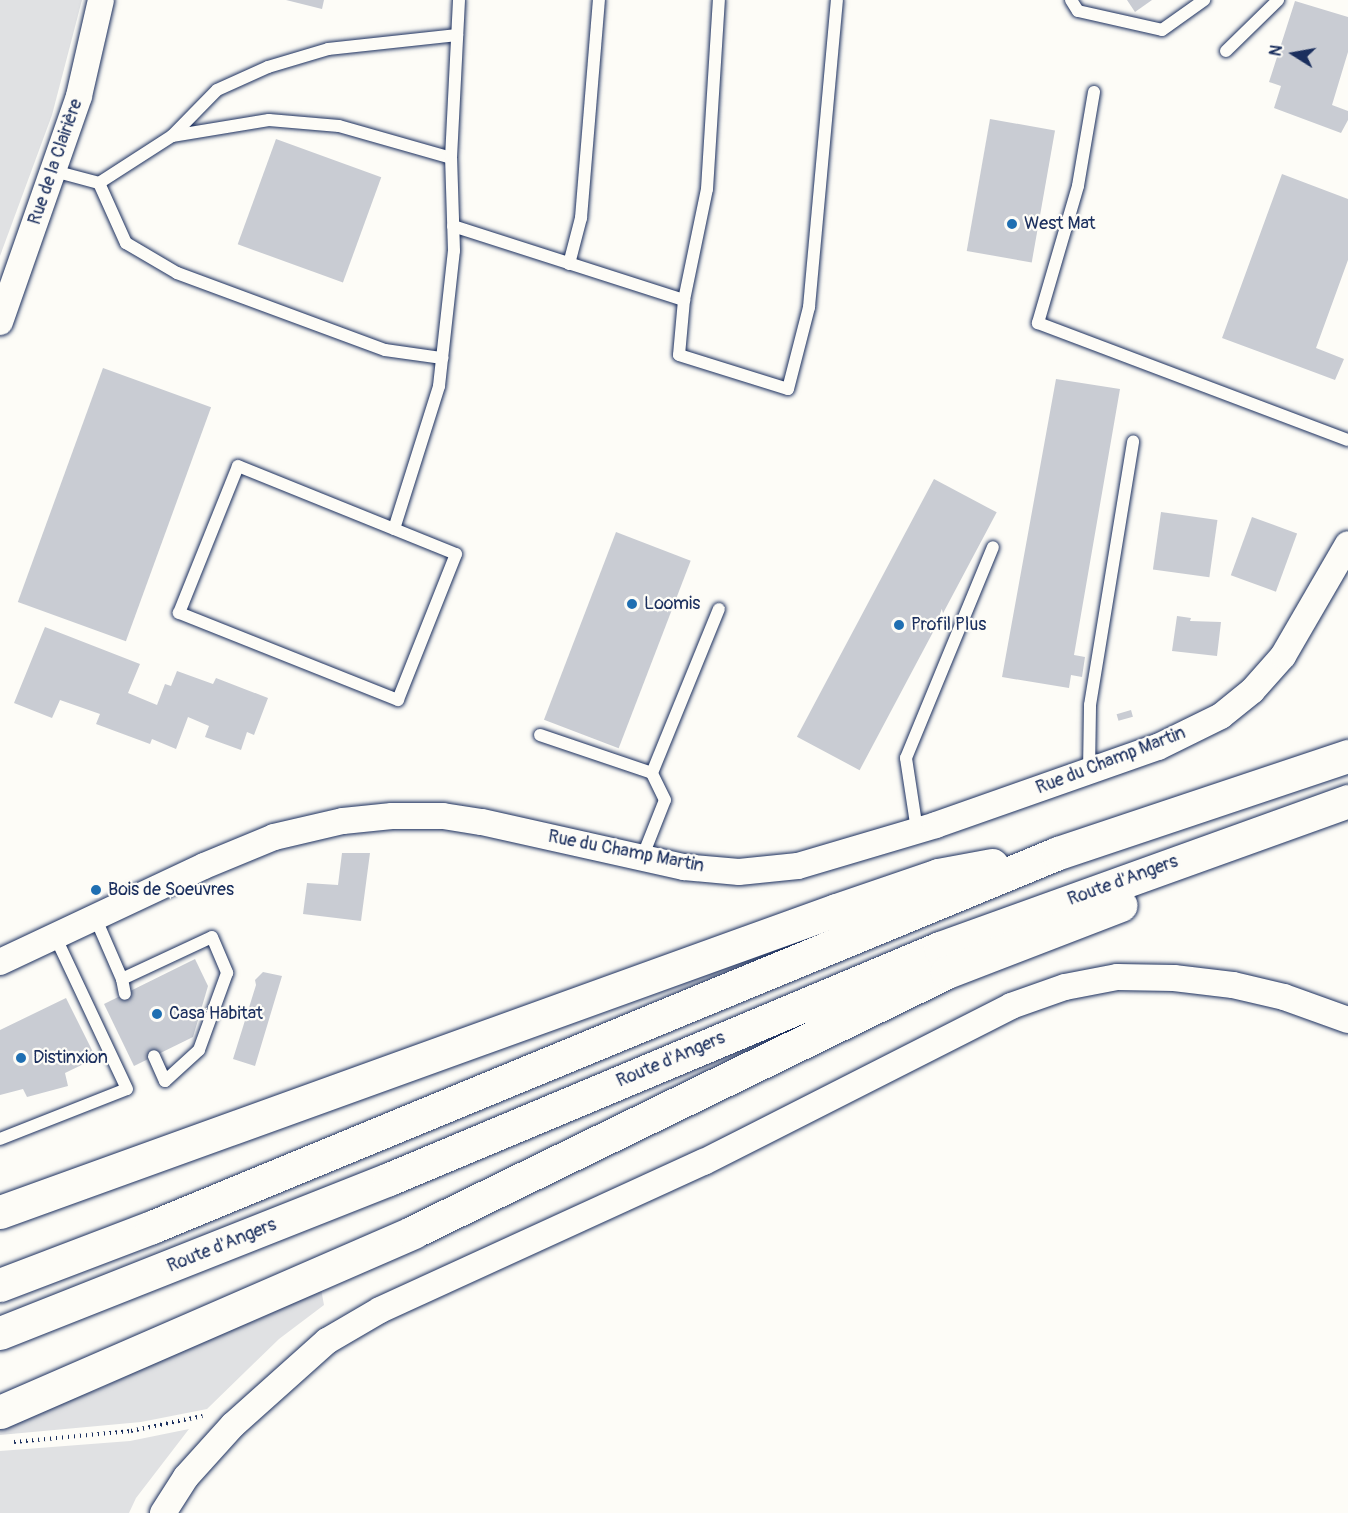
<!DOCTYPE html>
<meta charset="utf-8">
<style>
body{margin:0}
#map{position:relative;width:1348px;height:1513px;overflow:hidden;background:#fdfcf7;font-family:Pangolin,sans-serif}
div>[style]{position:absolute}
.green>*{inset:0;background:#e0e1e3}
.building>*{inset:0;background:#c9ccd3;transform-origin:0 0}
.path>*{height:4px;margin-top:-2px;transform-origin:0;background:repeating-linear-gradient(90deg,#1b2f5e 0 1.5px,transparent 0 6px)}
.roads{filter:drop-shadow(0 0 2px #1b2f5e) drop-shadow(0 0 2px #1b2f5e)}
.service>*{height:12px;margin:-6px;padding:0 6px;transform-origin:6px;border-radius:6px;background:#fdfcf7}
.minor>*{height:26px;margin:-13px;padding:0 13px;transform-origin:13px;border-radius:13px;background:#fdfcf7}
.trunk>*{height:33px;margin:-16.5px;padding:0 16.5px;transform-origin:16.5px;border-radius:16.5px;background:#fdfcf7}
.dots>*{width:16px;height:16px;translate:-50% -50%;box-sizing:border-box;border:3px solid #fdfcf7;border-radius:50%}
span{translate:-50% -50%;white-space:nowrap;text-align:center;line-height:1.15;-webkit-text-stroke:4.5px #fdfcf7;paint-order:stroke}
.street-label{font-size:18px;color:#1b2f5e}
.poi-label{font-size:18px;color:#1b2f5e}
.left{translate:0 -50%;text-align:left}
.north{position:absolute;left:1264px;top:24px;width:60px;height:60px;-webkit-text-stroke:4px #fdfcf7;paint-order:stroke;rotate:281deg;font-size:16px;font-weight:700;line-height:24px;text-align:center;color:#1b2f5e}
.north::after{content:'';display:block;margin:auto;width:21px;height:27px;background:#1b2f5e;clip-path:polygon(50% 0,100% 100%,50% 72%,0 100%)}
</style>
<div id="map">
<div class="green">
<i style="clip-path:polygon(0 0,82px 0,52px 115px,0 256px)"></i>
<i style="clip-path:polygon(321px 1289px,324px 1305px,279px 1339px,207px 1409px,141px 1422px,0 1435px,0 1428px,46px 1406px,97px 1390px,151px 1364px,174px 1349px,257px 1320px)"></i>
<i style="clip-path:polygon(189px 1429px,136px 1498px,129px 1513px,0 1513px,0 1451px,130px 1441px)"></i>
</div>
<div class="building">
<i style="clip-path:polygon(286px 0,324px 0,322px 9px)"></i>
<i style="clip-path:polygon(1127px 0,1152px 0,1135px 12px)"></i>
<i style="clip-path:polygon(1295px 1px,1348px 17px,1348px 52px,1332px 105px,1348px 111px,1348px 120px,1341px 133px,1274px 108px,1281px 86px,1269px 82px)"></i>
<i style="left:990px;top:119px;width:66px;height:134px;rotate:10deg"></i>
<i style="left:276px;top:139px;width:112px;height:112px;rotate:20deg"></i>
<i style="clip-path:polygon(1282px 174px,1348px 199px,1348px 260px,1316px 348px,1344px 359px,1335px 380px,1222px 338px)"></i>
<i style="left:103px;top:368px;width:115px;height:249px;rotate:20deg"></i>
<i style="clip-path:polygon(1056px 379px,1120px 389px,1074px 655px,1085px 657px,1082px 677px,1071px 675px,1069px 688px,1002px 677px)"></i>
<i style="left:934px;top:479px;width:71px;height:292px;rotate:28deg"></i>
<i style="left:1161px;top:512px;width:57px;height:58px;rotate:8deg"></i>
<i style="left:1252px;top:517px;width:48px;height:62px;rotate:20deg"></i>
<i style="left:616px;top:532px;width:80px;height:201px;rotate:21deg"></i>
<i style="clip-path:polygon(1177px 616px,1191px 618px,1190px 621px,1221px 622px,1217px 656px,1172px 651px)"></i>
<i style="clip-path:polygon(45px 627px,140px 664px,128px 693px,157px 705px,165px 684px,171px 686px,177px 671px,213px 684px,216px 678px,268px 698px,254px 735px,247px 732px,241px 750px,205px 737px,209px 726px,188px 717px,176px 749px,152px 739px,150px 744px,96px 724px,100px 714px,60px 700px,52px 718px,14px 703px)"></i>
<i style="left:1131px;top:710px;width:7px;height:15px;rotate:74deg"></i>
<i style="clip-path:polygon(342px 853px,370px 853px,361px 921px,303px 914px,307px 883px,338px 885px)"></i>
<i style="clip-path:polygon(195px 959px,208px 986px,193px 1037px,134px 1066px,104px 1004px)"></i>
<i style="clip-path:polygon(263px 972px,282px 976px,255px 1066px,233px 1059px,256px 985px,255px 980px)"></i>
<i style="clip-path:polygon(66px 998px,96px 1058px,65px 1073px,68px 1086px,27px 1097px,23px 1089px,0 1095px,0 1030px)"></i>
</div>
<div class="path">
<i style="left:14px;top:1442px;width:118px;rotate:-5.4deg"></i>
<i style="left:131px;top:1431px;width:73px;rotate:-11.9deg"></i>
</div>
<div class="roads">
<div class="service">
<i style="left:1071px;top:0;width:13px;rotate:58deg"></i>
<i style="left:1078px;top:11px;width:86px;rotate:12.7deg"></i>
<i style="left:1162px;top:30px;width:52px;rotate:-35.5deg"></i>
<i style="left:1226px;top:51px;width:73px;rotate:-44.4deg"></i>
<i style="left:1094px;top:92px;width:95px;rotate:99.7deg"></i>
<i style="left:1078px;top:186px;width:143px;rotate:106.3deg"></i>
<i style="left:1038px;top:323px;width:331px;rotate:20.7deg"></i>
<i style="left:172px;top:136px;width:98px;rotate:-9.4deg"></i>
<i style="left:269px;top:120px;width:70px;rotate:4.9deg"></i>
<i style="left:339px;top:126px;width:116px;rotate:15.9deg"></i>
<i style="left:54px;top:171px;width:47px;rotate:14.9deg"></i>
<i style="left:99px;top:183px;width:87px;rotate:-32.8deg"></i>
<i style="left:172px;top:136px;width:64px;rotate:-45.6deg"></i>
<i style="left:217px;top:90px;width:56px;rotate:-24.3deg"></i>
<i style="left:268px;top:67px;width:63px;rotate:-16.7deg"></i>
<i style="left:328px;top:49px;width:130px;rotate:-6.2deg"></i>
<i style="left:99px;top:183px;width:66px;rotate:65.8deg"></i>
<i style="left:126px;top:243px;width:59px;rotate:30.5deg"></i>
<i style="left:177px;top:273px;width:222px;rotate:20.3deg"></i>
<i style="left:385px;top:350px;width:58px;rotate:8deg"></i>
<i style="left:453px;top:226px;width:243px;rotate:17.8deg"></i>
<i style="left:684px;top:300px;width:55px;rotate:95.2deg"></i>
<i style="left:679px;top:355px;width:114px;rotate:17.3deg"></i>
<i style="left:788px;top:389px;width:85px;rotate:-75.6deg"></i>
<i style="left:809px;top:307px;width:308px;rotate:-84.8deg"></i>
<i style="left:569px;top:264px;width:48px;rotate:-75.4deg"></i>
<i style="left:581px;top:218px;width:219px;rotate:-85.3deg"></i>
<i style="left:684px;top:300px;width:113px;rotate:-78.3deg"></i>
<i style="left:707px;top:189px;width:189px;rotate:-86.4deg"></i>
<i style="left:238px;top:466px;width:235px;rotate:22deg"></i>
<i style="left:456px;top:554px;width:157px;rotate:111.7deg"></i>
<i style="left:398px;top:700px;width:236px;rotate:-158.3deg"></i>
<i style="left:179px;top:613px;width:158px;rotate:-68.1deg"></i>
<i style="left:394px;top:529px;width:150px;rotate:-72.5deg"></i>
<i style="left:439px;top:386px;width:136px;rotate:-83.7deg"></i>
<i style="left:454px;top:251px;width:93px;rotate:-91.8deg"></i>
<i style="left:451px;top:158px;width:158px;rotate:-87.1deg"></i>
<i style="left:540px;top:735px;width:118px;rotate:18.7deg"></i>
<i style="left:1089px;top:771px;width:66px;rotate:-89.1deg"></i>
<i style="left:1090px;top:705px;width:267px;rotate:-80.7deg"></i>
<i style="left:917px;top:830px;width:73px;rotate:-98.7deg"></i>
<i style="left:906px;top:758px;width:228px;rotate:-67.6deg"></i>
<i style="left:642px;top:858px;width:62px;rotate:-68.4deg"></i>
<i style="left:665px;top:800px;width:30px;rotate:-116deg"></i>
<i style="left:652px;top:773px;width:177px;rotate:-67.8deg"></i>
<i style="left:95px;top:917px;width:68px;rotate:66.5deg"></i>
<i style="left:122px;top:979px;width:99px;rotate:-25deg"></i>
<i style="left:212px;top:937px;width:39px;rotate:67deg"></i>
<i style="left:227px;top:973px;width:82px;rotate:110deg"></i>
<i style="left:199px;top:1050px;width:46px;rotate:137.6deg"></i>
<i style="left:165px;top:1081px;width:27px;rotate:-114deg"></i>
<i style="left:122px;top:979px;width:15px;rotate:79deg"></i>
<i style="left:0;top:1139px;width:136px;rotate:-21.5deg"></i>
<i style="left:127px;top:1089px;width:169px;rotate:-115.2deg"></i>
</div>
<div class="minor">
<i style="left:0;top:322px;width:239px;rotate:-70.7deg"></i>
<i style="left:79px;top:96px;width:98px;rotate:-77.1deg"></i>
<i style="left:0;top:962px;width:225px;rotate:-25.2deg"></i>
<i style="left:204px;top:866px;width:76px;rotate:-22.5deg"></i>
<i style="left:274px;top:837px;width:71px;rotate:-13.1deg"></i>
<i style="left:343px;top:821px;width:49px;rotate:-5.8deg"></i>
<i style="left:392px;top:816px;width:51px"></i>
<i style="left:443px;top:816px;width:39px;rotate:9deg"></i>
<i style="left:482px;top:822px;width:207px;rotate:12.6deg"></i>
<i style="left:684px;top:867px;width:55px;rotate:5.2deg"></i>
<i style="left:739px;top:872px;width:59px;rotate:-5.8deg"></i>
<i style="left:798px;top:866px;width:144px;rotate:-16.5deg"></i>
<i style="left:936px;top:825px;width:235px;rotate:-19.4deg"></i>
<i style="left:1158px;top:747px;width:70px;rotate:-26.2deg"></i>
<i style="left:1221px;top:716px;width:40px;rotate:-39deg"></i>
<i style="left:1252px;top:691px;width:47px;rotate:-48.5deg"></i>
<i style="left:1283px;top:656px;width:129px;rotate:-59.9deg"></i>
<i style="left:163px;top:1513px;width:43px;rotate:-57.4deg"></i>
<i style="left:186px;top:1477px;width:70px;rotate:-47.9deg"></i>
<i style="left:233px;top:1425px;width:126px;rotate:-41.8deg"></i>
<i style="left:327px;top:1341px;width:61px;rotate:-30.3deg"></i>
<i style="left:380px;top:1310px;width:356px;rotate:-24.6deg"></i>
<i style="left:704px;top:1162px;width:344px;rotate:-26.9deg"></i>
<i style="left:1011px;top:1006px;width:57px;rotate:-19.4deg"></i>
<i style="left:1065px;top:987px;width:53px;rotate:-10.9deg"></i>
<i style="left:1117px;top:977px;width:57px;rotate:1deg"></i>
<i style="left:1174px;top:978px;width:59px;rotate:6.8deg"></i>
<i style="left:1233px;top:985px;width:52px;rotate:13.2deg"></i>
<i style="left:1284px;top:997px;width:68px;rotate:19.8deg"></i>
</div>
<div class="trunk">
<i style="left:0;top:1212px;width:889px;rotate:-19.86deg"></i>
<i style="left:836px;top:910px;width:108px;rotate:-18.9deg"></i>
<i style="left:938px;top:875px;width:55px;rotate:-10.5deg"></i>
<i style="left:0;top:1285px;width:163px;rotate:-20.9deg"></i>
<i style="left:152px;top:1227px;width:980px;rotate:-22.43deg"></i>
<i style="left:1058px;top:853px;width:306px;rotate:-18.5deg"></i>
<i style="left:0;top:1333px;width:418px;rotate:-21.6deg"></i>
<i style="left:389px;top:1179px;width:597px;rotate:-22.75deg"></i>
<i style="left:940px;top:948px;width:434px;rotate:-19.8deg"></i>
<i style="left:0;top:1412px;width:451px;rotate:-23.5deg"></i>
<i style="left:413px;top:1232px;width:594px;rotate:-25.96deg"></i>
<i style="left:947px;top:972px;width:186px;rotate:-21.1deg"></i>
</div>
</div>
<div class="dots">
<i style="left:1012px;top:224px;background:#1f6fb2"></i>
<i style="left:632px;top:604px;background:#1f6fb2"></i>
<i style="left:899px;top:625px;background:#1f6fb2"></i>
<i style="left:96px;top:890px;background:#1f6fb2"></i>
<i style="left:157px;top:1014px;background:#1f6fb2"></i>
<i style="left:21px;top:1058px;background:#1f6fb2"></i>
</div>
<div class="street-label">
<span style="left:56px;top:162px;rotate:-71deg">Rue de la Clairière</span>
<span style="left:1111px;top:761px;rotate:-21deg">Rue du Champ Martin</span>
<span style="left:626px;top:852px;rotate:11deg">Rue du Champ Martin</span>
<span style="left:1123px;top:881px;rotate:-20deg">Route d'Angers</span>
<span style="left:671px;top:1060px;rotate:-23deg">Route d'Angers</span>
<span style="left:222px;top:1246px;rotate:-22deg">Route d'Angers</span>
</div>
<div class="poi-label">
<span class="left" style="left:1024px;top:224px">West Mat</span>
<span class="left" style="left:644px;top:604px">Loomis</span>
<span class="left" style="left:911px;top:625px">Profil Plus</span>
<span class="left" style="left:108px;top:890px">Bois de Soeuvres</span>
<span class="left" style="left:169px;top:1014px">Casa Habitat</span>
<span class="left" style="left:33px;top:1058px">Distinxion</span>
</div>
<div class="north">N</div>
</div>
